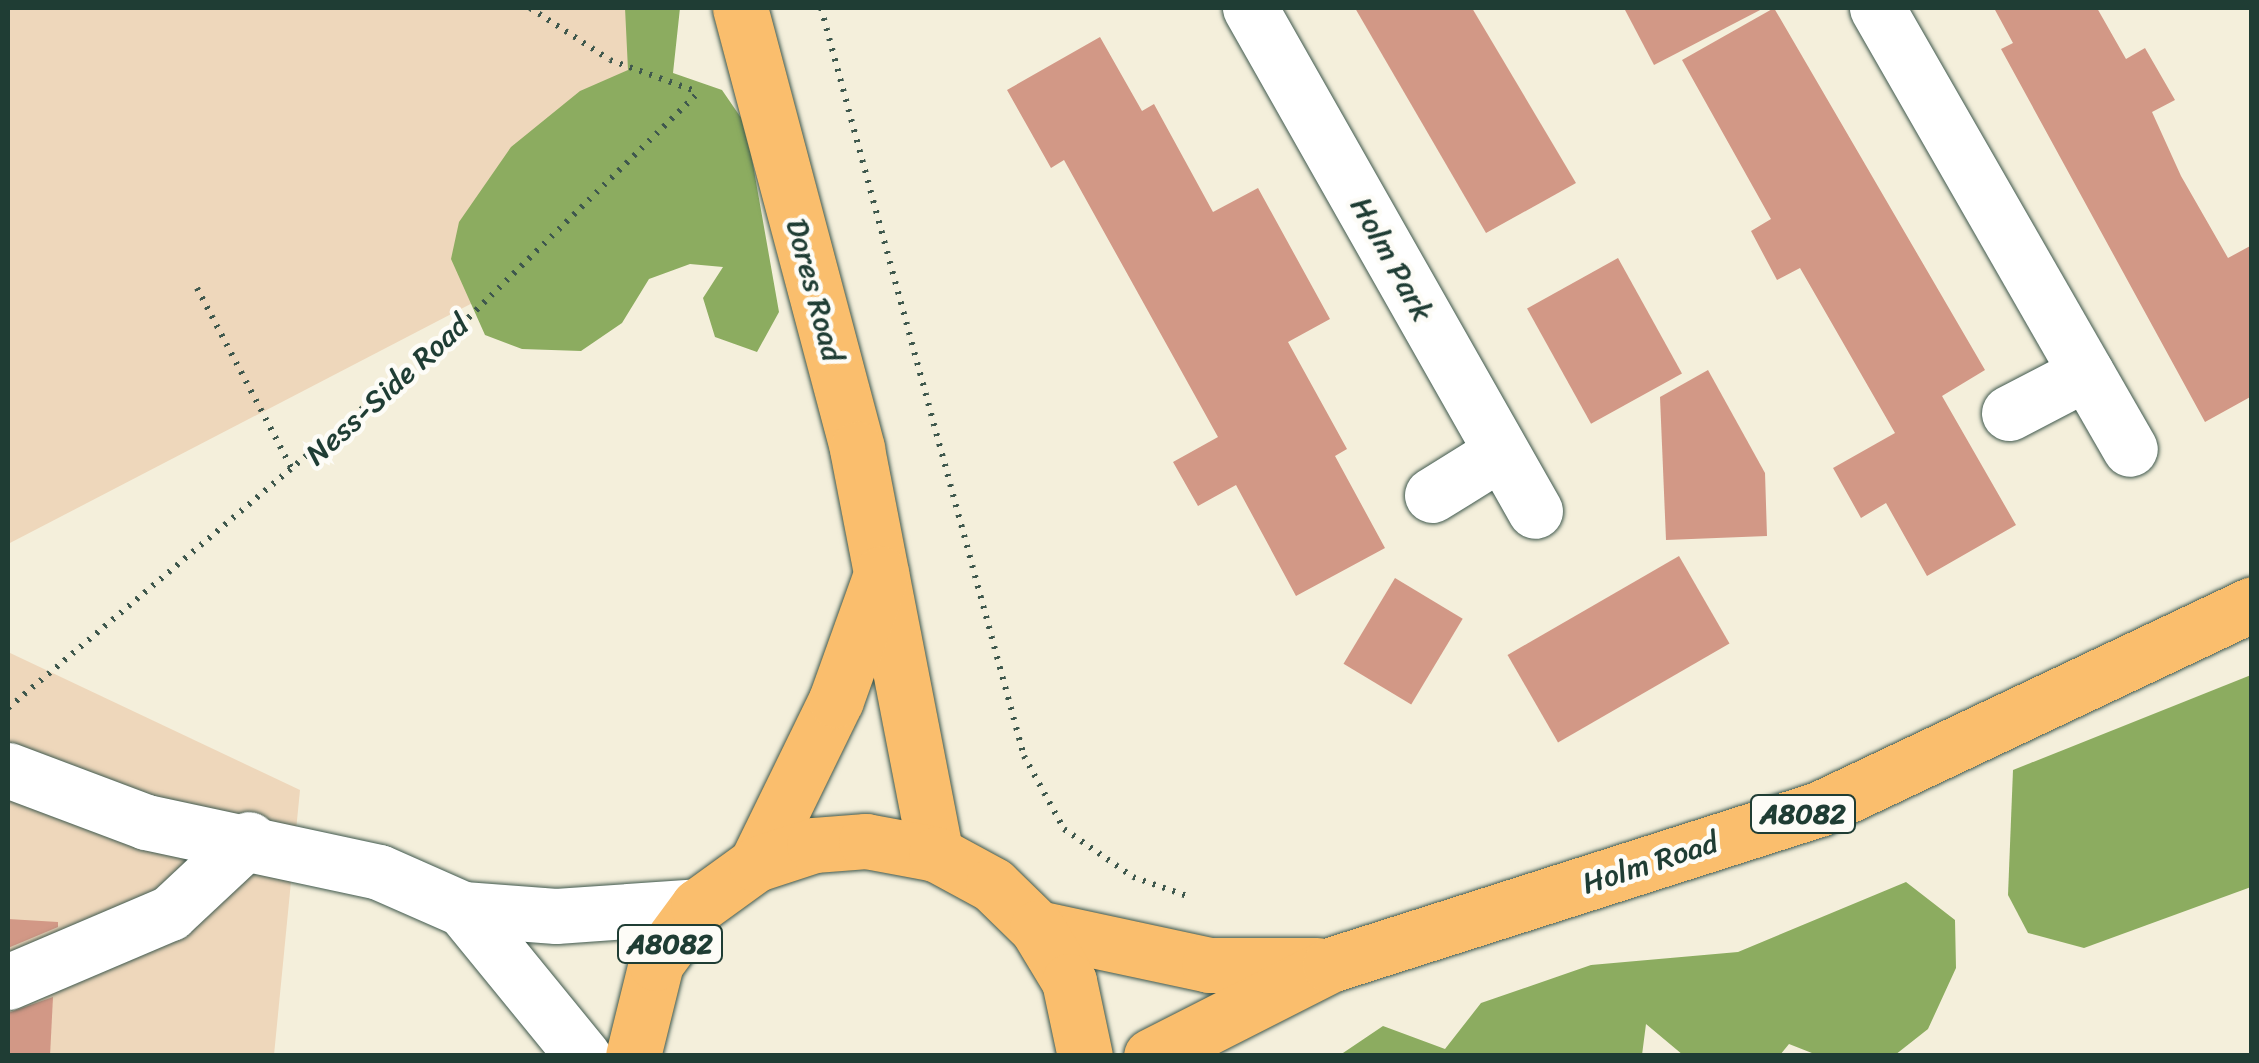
<!DOCTYPE html>
<style>
body{margin:0}
#map{position:relative;width:2259px;height:1063px;overflow:hidden;background:#f4efdb;font-family:Sriracha,sans-serif}
div>[style]{position:absolute}
.built>*{inset:0;background:#eed7bb}
.forest>*{inset:0;background:#8cac60}
.building>*{inset:0;background:#d29886;transform-origin:0 0}
.path>*{height:6px;margin-top:-3px;transform-origin:0;background:repeating-linear-gradient(90deg,#3f584d 0 2.5px,transparent 0 10.5px)}
.roads{filter:drop-shadow(0 0 2px #3f584d) drop-shadow(0 0 2px #3f584d)}
.minor>*{height:55px;margin:-27.5px;padding:0 27.5px;transform-origin:27.5px;border-radius:27.5px;background:#fff}
.major>*{height:55px;margin:-27.5px;padding:0 27.5px;transform-origin:27.5px;border-radius:27.5px;background:#fabe6d}
span{translate:-50% -50%;white-space:nowrap;text-align:center;line-height:1.15;-webkit-text-stroke:9px #fdfcf7;paint-order:stroke}
.shield-label span{padding:2px 8px;background:#fdfcf7;border:2px solid;border-radius:8px;-webkit-text-stroke-width:0}
.shield-label{font-size:28px;color:#1f3d34;font-weight:700}
.street-label{font-size:30px;color:#1f3d34}
.frame{position:absolute;inset:0;border:10px solid #1f3d34;pointer-events:none}
</style>
<div id="map">
<div class="built">
<i style="clip-path:polygon(8px 8px,655px 8px,702px 184px,8px 544px)"></i>
<i style="clip-path:polygon(8px 652px,300px 790px,274px 1055px,8px 1056px)"></i>
</div>
<div class="forest">
<i style="clip-path:polygon(625px 8px,680px 8px,673px 73px,722px 90px,746px 125px,779px 312px,757px 352px,715px 337px,703px 298px,723px 267px,690px 264px,649px 279px,622px 323px,581px 351px,522px 349px,485px 335px,451px 259px,459px 222px,511px 147px,580px 91px,628px 70px)"></i>
<i style="clip-path:polygon(2251px 675px,2251px 887px,2084px 948px,2028px 933px,2008px 895px,2013px 770px)"></i>
<i style="clip-path:polygon(1906px 882px,1955px 920px,1956px 968px,1928px 1029px,1895px 1055px,1817px 1055px,1789px 1044px,1780px 1055px,1683px 1055px,1646px 1024px,1642px 1055px,1340px 1055px,1383px 1026px,1445px 1049px,1481px 1003px,1591px 965px,1738px 952px)"></i>
</div>
<div class="building">
<i style="clip-path:polygon(1355px 8px,1472px 8px,1576px 183px,1486px 233px)"></i>
<i style="clip-path:polygon(1624px 8px,1764px 8px,1654px 65px)"></i>
<i style="clip-path:polygon(1774px 8px,1985px 370px,1942px 396px,2016px 525px,1927px 576px,1886px 503px,1861px 518px,1833px 468px,1895px 433px,1800px 268px,1777px 280px,1751px 231px,1771px 219px,1682px 60px)"></i>
<i style="clip-path:polygon(1994px 8px,2097px 8px,2126px 59px,2145px 48px,2175px 100px,2152px 112px,2181px 176px,2228px 258px,2252px 245px,2252px 396px,2205px 422px,2001px 49px,2013px 43px)"></i>
<i style="clip-path:polygon(1100px 37px,1142px 111px,1154px 104px,1213px 212px,1258px 188px,1330px 319px,1288px 342px,1347px 449px,1335px 456px,1385px 548px,1296px 596px,1236px 485px,1198px 506px,1173px 462px,1218px 437px,1064px 160px,1051px 168px,1007px 90px)"></i>
<i style="left:1618px;top:258px;width:132px;height:104px;rotate:61deg"></i>
<i style="clip-path:polygon(1708px 370px,1765px 473px,1767px 536px,1666px 540px,1660px 397px)"></i>
<i style="left:1679px;top:556px;width:101px;height:198px;rotate:60deg"></i>
<i style="left:1395px;top:578px;width:79px;height:100px;rotate:31deg"></i>
<i style="clip-path:polygon(8px 919px,58px 922px,58px 927px,8px 948px)"></i>
<i style="clip-path:polygon(53px 997px,50px 1056px,8px 1056px,8px 1013px)"></i>
</div>
<div class="path">
<i style="left:530px;top:8px;width:95px;rotate:33deg"></i>
<i style="left:610px;top:60px;width:94px;rotate:20deg"></i>
<i style="left:821px;top:8px;width:775px;rotate:74.82deg"></i>
<i style="left:1024px;top:756px;width:83px;rotate:61.3deg"></i>
<i style="left:1064px;top:829px;width:84px;rotate:34.8deg"></i>
<i style="left:1133px;top:877px;width:60px;rotate:19.3deg"></i>
<i style="left:197px;top:288px;width:209px;rotate:62.3deg"></i>
<i style="left:8px;top:708px;width:593px;rotate:-40.21deg"></i>
<i style="left:461px;top:325px;width:334px;rotate:-44.4deg"></i>
</div>
<div class="roads">
<div class="minor">
<i style="left:1250px;top:8px;width:578px;rotate:60.46deg"></i>
<i style="left:1877px;top:8px;width:508px;rotate:60.16deg"></i>
<i style="left:2009px;top:413px;width:87px;rotate:-27.5deg"></i>
<i style="left:1432px;top:495px;width:81px;rotate:-31.9deg"></i>
<i style="left:8px;top:770px;width:147px;rotate:20.6deg"></i>
<i style="left:146px;top:822px;width:238px;rotate:12.1deg"></i>
<i style="left:379px;top:872px;width:92px;rotate:23.8deg"></i>
<i style="left:463px;top:909px;width:93px;rotate:4.3deg"></i>
<i style="left:556px;top:916px;width:142px;rotate:-4deg"></i>
<i style="left:463px;top:909px;width:190px;rotate:50.8deg"></i>
<i style="left:8px;top:982px;width:176px;rotate:-23.1deg"></i>
<i style="left:170px;top:913px;width:108px;rotate:-43.1deg"></i>
</div>
<div class="major">
<i style="left:740px;top:8px;width:456px;rotate:75.1deg"></i>
<i style="left:857px;top:449px;width:413px;rotate:79deg"></i>
<i style="left:756px;top:864px;width:182px;rotate:-64deg"></i>
<i style="left:836px;top:700px;width:134px;rotate:-70.3deg"></i>
<i style="left:1037px;top:928px;width:176px;rotate:12.1deg"></i>
<i style="left:1209px;top:965px;width:108px"></i>
<i style="left:633px;top:1056px;width:96px;rotate:-76.1deg"></i>
<i style="left:656px;top:963px;width:71px;rotate:-53.6deg"></i>
<i style="left:698px;top:906px;width:72px;rotate:-35.9deg"></i>
<i style="left:756px;top:864px;width:61px;rotate:-18.1deg"></i>
<i style="left:814px;top:845px;width:52px;rotate:-4.4deg"></i>
<i style="left:866px;top:841px;width:71px;rotate:10.5deg"></i>
<i style="left:936px;top:854px;width:65px;rotate:28.5deg"></i>
<i style="left:993px;top:885px;width:62px;rotate:44.3deg"></i>
<i style="left:1037px;top:928px;width:62px;rotate:58.9deg"></i>
<i style="left:1069px;top:981px;width:77px;rotate:78deg"></i>
<i style="left:1151px;top:1056px;width:201px;rotate:-26.9deg"></i>
<i style="left:1330px;top:965px;width:513px;rotate:-17.69deg"></i>
<i style="left:1819px;top:809px;width:479px;rotate:-25.3deg"></i>
</div>
</div>
<div class="shield-label">
<span style="left:1803px;top:814px">A8082</span>
<span style="left:670px;top:944px">A8082</span>
</div>
<div class="street-label">
<span style="left:1392px;top:259px;rotate:61deg">Holm Park</span>
<span style="left:815px;top:290px;rotate:75deg">Dores Road</span>
<span style="left:387px;top:390px;rotate:-42deg">Ness-Side Road</span>
<span style="left:1650px;top:863px;rotate:-18deg">Holm Road</span>
</div>
<div class="frame"></div>
</div>
